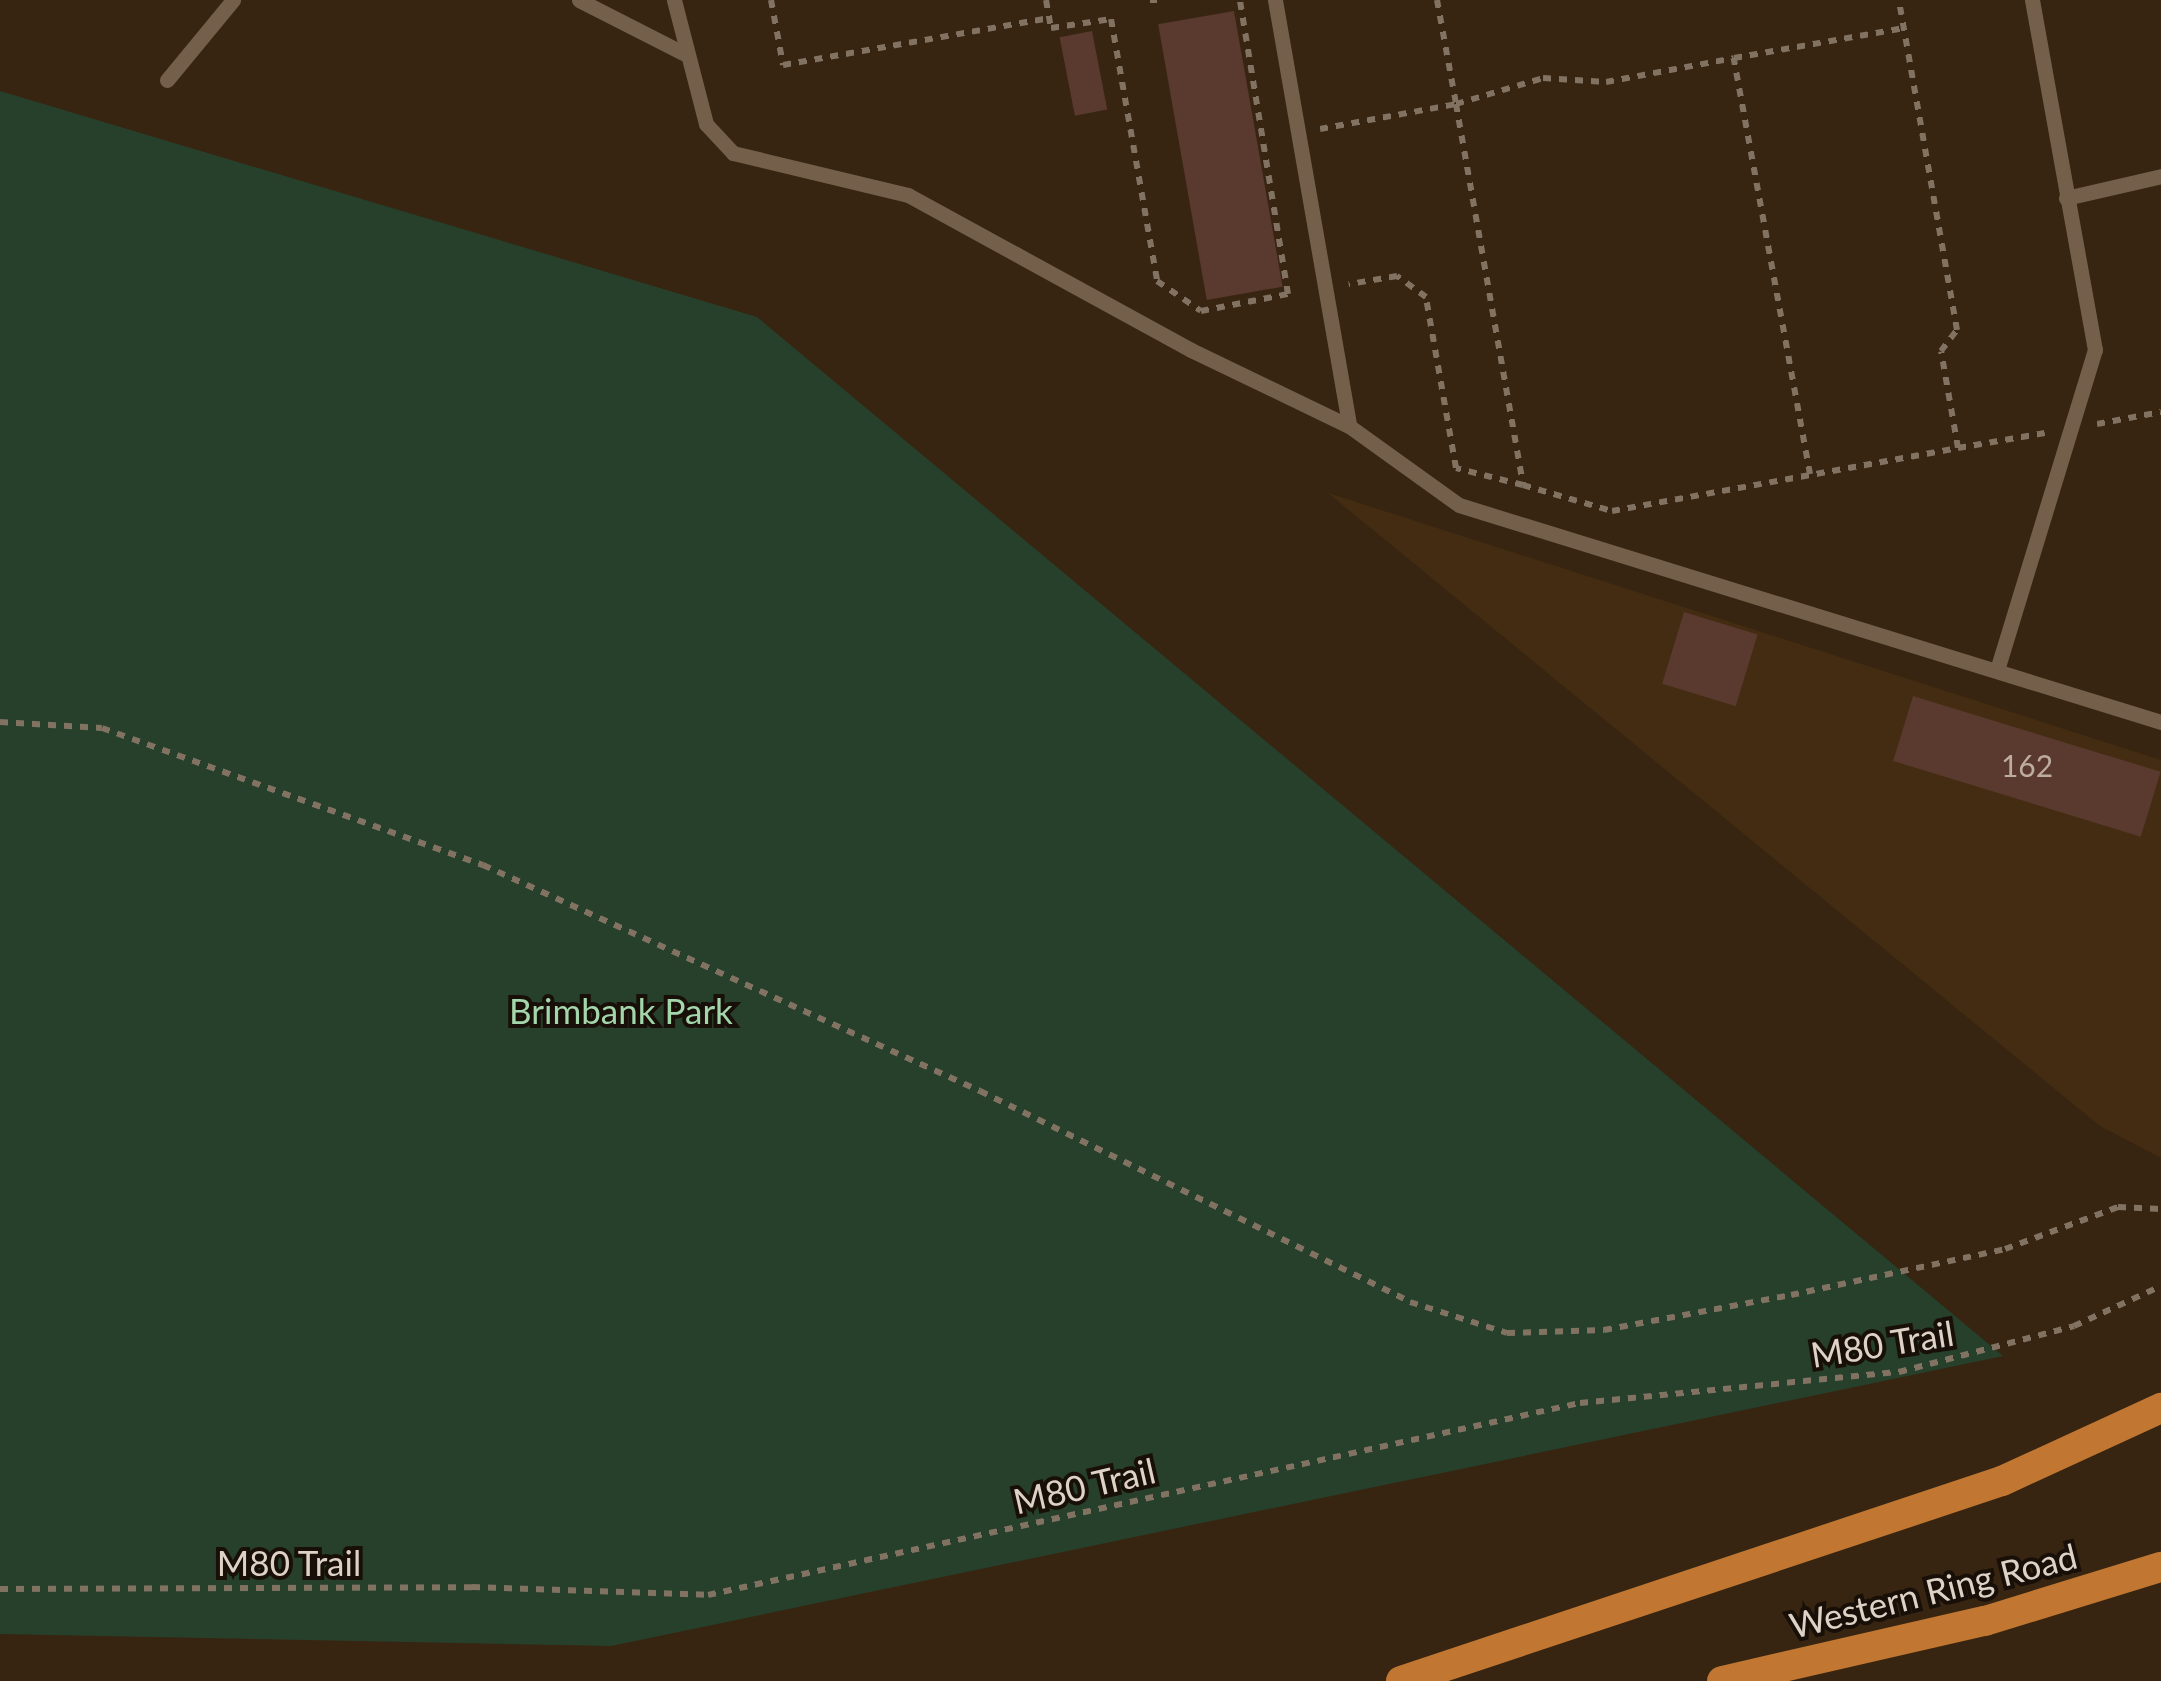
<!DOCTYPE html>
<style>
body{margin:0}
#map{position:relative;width:2161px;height:1681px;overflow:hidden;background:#372511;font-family:Lato,sans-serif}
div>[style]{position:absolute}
.built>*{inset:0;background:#432c11}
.green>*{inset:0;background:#27402b}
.building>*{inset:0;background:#5a392e;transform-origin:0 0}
.path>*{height:6px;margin-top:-3px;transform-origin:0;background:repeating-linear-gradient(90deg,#827262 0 8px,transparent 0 16px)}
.lane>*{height:15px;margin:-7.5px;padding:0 7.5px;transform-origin:7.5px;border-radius:7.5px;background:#74604a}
.highway>*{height:30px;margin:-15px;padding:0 15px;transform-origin:15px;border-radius:15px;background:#c17732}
span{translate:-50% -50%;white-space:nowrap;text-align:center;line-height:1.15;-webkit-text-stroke:8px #181008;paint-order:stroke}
.number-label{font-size:30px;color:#bdaca0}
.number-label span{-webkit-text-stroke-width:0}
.park-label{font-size:35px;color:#a3d6ab}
.street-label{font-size:35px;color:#ded2c6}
</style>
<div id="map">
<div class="built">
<i style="clip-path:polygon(1328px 493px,2161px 760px,2161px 1158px,2100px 1126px)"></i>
</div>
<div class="green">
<i style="clip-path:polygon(0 91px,757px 317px,2003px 1356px,611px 1646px,0 1634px)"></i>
</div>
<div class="building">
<i style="left:1234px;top:11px;width:280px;height:77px;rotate:80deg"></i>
<i style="left:1092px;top:31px;width:80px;height:33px;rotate:79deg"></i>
<i style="left:1684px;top:612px;width:77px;height:75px;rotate:17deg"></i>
<i style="left:1913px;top:696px;width:259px;height:68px;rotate:17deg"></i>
</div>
<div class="path">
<i style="left:771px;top:0;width:66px;rotate:79.5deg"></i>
<i style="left:783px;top:65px;width:271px;rotate:-10deg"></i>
<i style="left:1046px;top:0;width:28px;rotate:80deg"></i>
<i style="left:1051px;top:28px;width:61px;rotate:-8.5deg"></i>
<i style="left:1111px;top:19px;width:266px;rotate:80deg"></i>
<i style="left:1157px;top:281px;width:53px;rotate:34.3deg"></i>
<i style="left:1201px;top:311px;width:89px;rotate:-11.1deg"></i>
<i style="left:1288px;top:294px;width:298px;rotate:-99.3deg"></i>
<i style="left:1150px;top:0;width:7px"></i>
<i style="left:1437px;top:0;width:106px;rotate:79.6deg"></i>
<i style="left:1456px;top:104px;width:91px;rotate:-16.6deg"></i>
<i style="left:1543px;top:78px;width:63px;rotate:3.6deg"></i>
<i style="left:1606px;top:82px;width:130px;rotate:-10.6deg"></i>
<i style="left:1320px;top:129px;width:138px;rotate:-10.4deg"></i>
<i style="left:1456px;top:104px;width:387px;rotate:80deg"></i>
<i style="left:1523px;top:485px;width:69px;rotate:-165.8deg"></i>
<i style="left:1456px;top:468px;width:174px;rotate:-100deg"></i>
<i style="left:1426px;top:297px;width:36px;rotate:-144deg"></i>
<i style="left:1397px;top:276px;width:49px;rotate:170.5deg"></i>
<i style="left:2097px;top:424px;width:65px;rotate:-10.6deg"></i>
<i style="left:1958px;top:448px;width:88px;rotate:-9.8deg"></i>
<i style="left:1810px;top:474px;width:423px;rotate:-100.4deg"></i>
<i style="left:1734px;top:58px;width:173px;rotate:-10deg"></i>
<i style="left:1523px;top:485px;width:93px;rotate:16.3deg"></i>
<i style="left:1612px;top:511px;width:352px;rotate:-10.3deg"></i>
<i style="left:1958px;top:448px;width:98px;rotate:-99.9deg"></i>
<i style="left:1941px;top:351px;width:26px;rotate:-53deg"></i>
<i style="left:1957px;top:330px;width:335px;rotate:-100deg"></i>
<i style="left:0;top:722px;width:102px;rotate:3.4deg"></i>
<i style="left:102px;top:728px;width:405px;rotate:19.8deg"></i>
<i style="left:483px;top:865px;width:546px;rotate:24.45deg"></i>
<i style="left:980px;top:1091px;width:479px;rotate:26.1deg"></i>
<i style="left:1410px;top:1302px;width:102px;rotate:17.7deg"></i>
<i style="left:1507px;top:1333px;width:97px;rotate:-1.8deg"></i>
<i style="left:1604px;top:1330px;width:190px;rotate:-10.6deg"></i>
<i style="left:1791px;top:1295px;width:219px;rotate:-12.1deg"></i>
<i style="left:2005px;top:1249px;width:121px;rotate:-20.4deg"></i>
<i style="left:2118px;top:1207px;width:43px;rotate:2.7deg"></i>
<i style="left:0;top:1589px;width:472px;rotate:-0.2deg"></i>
<i style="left:472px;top:1587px;width:236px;rotate:1.9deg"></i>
<i style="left:708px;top:1595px;width:893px;rotate:-12.42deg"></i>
<i style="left:1580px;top:1403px;width:321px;rotate:-5.6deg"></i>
<i style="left:1899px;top:1372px;width:181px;rotate:-14.7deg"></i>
<i style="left:2074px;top:1326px;width:96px;rotate:-24.7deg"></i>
</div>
<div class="lane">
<i style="left:579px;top:0;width:117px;rotate:27deg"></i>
<i style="left:674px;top:0;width:128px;rotate:75.5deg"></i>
<i style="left:706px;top:124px;width:40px;rotate:47deg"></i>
<i style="left:733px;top:153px;width:180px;rotate:13.5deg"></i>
<i style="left:908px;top:195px;width:323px;rotate:28.7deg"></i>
<i style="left:1191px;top:350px;width:175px;rotate:25.7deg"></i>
<i style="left:1349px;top:426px;width:135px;rotate:35.7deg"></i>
<i style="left:1459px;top:505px;width:735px;rotate:17.18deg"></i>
<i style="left:1275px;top:0;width:432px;rotate:80.1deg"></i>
<i style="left:167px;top:80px;width:104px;rotate:-50.5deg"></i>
<i style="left:2066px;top:198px;width:98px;rotate:-13deg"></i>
<i style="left:1997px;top:670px;width:335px;rotate:-73deg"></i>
<i style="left:2095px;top:350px;width:356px;rotate:-100.2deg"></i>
</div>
<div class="highway">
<i style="left:1401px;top:1681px;width:633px;rotate:-18.41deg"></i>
<i style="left:2002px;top:1481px;width:175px;rotate:-24.7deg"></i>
<i style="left:1722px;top:1681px;width:270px;rotate:-12.9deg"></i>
<i style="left:1985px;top:1621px;width:184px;rotate:-17.1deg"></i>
</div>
<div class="number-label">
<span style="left:2027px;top:765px">162</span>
</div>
<div class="park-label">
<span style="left:621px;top:1010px">Brimbank Park</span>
</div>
<div class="street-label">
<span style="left:1882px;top:1343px;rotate:-9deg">M80 Trail</span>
<span style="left:1084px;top:1485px;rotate:-13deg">M80 Trail</span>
<span style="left:289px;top:1562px">M80 Trail</span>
<span style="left:1933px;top:1590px;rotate:-14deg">Western Ring Road</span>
</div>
</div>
